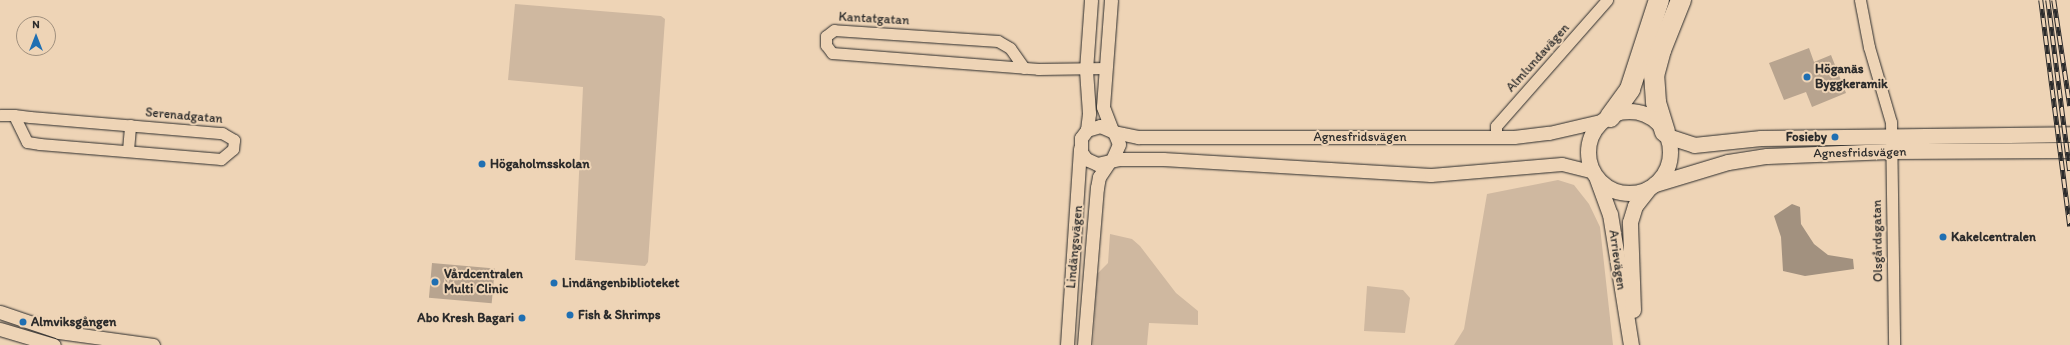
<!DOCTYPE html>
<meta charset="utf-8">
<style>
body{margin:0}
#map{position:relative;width:2070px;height:345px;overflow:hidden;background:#eed4b6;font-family:Itim,sans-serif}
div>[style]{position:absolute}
.green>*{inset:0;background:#cfb8a0}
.water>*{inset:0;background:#a2917f}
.building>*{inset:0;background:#b8a48f;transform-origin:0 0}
.roads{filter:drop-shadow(0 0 1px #2b2b2b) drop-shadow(0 0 1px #2b2b2b)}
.minor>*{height:11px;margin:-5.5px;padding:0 5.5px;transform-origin:5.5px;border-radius:5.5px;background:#eed4b6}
.tertiary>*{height:13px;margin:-6.5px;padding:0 6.5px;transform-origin:6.5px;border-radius:6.5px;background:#eed4b6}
.secondary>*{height:15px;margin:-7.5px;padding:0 7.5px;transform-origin:7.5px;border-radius:7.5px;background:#eed4b6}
.secondary>.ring{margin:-7.5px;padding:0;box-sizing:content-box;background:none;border:15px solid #eed4b6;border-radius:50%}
.motorway>*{height:20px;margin:-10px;padding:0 10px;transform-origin:10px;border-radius:10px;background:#eed4b6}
.rail>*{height:4.5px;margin-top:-2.25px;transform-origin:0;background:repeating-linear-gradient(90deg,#eed4b6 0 9px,#2b2b2b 0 18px);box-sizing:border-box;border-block:1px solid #2b2b2b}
.dots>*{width:11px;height:11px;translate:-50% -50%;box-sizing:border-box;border:2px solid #eed4b6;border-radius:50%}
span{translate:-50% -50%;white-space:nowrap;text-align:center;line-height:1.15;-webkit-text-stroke:4px #eed4b6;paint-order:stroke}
.street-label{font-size:13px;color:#2b2b2b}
.poi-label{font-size:13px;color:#2b2b2b;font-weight:700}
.left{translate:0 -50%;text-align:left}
.right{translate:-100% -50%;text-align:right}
.north{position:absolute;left:16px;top:16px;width:40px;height:40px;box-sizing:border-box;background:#eed4b6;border:1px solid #a0907e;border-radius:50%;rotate:0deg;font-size:11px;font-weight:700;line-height:16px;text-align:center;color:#2b2b2b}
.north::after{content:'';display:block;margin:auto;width:14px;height:18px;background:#1f6fb2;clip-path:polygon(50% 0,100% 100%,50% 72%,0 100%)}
</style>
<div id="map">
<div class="green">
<i style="clip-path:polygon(515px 4px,661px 16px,665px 19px,648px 262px,645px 266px,575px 260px,583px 87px,508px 80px)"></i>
<i style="clip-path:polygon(1558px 180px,1574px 185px,1589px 204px,1600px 227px,1613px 345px,1454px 345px,1464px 329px,1487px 194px)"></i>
<i style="clip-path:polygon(1110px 234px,1132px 239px,1140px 246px,1176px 293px,1198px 311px,1198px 325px,1149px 323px,1147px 345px,1093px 345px,1097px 274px,1108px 263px)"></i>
<i style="clip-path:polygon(1367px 286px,1403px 290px,1410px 298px,1405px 333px,1364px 331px)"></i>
</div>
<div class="water">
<i style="clip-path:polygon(1792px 204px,1800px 207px,1801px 224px,1814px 244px,1828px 255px,1853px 259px,1854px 269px,1805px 276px,1783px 271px,1781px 237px,1774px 216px)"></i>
</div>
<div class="building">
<i style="clip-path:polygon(1809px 48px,1814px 62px,1831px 55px,1846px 93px,1812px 107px,1806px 92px,1784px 100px,1769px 63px)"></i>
<i style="left:432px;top:263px;width:63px;height:35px;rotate:5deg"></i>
</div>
<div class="roads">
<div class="minor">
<i style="left:1860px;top:0;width:48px;rotate:79.2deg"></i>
<i style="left:1869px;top:47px;width:78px;rotate:73.7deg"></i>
<i style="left:1891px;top:122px;width:223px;rotate:89.2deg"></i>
<i style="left:1024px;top:68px;width:24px;rotate:-125deg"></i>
<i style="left:1010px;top:48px;width:14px;rotate:-150deg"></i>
<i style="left:998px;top:41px;width:164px;rotate:-176.2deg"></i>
<i style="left:834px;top:30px;width:10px;rotate:143deg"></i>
<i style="left:826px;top:36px;width:9px;rotate:90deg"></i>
<i style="left:826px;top:45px;width:10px;rotate:53deg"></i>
<i style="left:832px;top:53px;width:207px;rotate:4.4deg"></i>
<i style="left:1038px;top:69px;width:68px;rotate:-0.8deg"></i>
<i style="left:0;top:115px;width:14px"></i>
<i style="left:14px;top:115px;width:16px;rotate:7deg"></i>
<i style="left:30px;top:117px;width:193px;rotate:4.8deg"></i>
<i style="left:222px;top:133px;width:14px;rotate:30deg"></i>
<i style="left:234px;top:140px;width:9px;rotate:96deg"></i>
<i style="left:233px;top:149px;width:16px;rotate:140deg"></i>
<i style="left:221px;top:159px;width:182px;rotate:-175.3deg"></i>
<i style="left:40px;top:144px;width:13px;rotate:-171deg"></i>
<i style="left:27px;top:142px;width:30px;rotate:-116deg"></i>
<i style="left:1496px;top:137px;width:11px;rotate:-90deg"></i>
<i style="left:1496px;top:126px;width:168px;rotate:-48.6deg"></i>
<i style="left:128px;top:150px;width:25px;rotate:-85deg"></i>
</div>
<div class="tertiary">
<i style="left:1111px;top:0;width:107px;rotate:94.3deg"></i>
<i style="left:1103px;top:107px;width:25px;rotate:69deg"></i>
<i style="left:1087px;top:130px;width:17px;rotate:-83deg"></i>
<i style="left:1089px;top:113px;width:43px;rotate:-94deg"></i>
<i style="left:1086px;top:70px;width:70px;rotate:-85.9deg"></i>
<i style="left:1114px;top:132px;width:25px;rotate:12deg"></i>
<i style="left:1138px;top:137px;width:376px"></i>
<i style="left:1514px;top:137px;width:35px;rotate:-7deg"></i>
<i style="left:1549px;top:133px;width:57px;rotate:-13.1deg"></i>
<i style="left:1112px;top:160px;width:17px;rotate:-66deg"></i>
<i style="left:1119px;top:144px;width:13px;rotate:-113deg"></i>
<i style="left:1114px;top:132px;width:15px;rotate:-157deg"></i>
<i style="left:1100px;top:126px;width:14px;rotate:163deg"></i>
<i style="left:1087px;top:130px;width:10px;rotate:127deg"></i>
<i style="left:1081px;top:138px;width:14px;rotate:90deg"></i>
<i style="left:1081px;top:152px;width:9px;rotate:54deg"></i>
<i style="left:1086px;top:159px;width:12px;rotate:24deg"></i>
<i style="left:1097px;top:164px;width:22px;rotate:-13deg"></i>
<i style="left:1118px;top:159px;width:45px"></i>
<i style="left:1163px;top:159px;width:268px;rotate:3.4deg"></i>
<i style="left:1431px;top:175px;width:131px;rotate:-4.8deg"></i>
<i style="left:1562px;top:164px;width:32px;rotate:14deg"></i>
<i style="left:0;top:312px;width:62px;rotate:18.7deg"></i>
<i style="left:59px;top:332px;width:95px;rotate:7.9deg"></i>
<i style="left:0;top:329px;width:56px;rotate:16.5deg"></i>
<i style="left:1067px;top:345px;width:197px;rotate:-86.2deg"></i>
<i style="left:1084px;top:345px;width:158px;rotate:-85.3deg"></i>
<i style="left:1097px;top:188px;width:11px;rotate:-80deg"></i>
<i style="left:1099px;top:177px;width:18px;rotate:-56deg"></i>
</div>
<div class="secondary">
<i class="ring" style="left:1588px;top:111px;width:67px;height:67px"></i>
<i style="left:1667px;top:136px;width:28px;rotate:18deg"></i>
<i style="left:1694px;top:145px;width:67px;rotate:-6deg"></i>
<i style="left:1761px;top:138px;width:309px;rotate:-0.7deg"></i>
<i style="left:1597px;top:179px;width:37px;rotate:70deg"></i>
<i style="left:1610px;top:214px;width:133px;rotate:80.9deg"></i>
<i style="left:1655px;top:184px;width:76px;rotate:-16.8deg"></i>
<i style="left:1728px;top:162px;width:39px;rotate:-9deg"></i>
<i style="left:1767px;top:156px;width:123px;rotate:-2.3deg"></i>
<i style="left:1890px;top:151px;width:180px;rotate:-0.3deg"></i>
<i style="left:1633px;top:310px;width:88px;rotate:-92deg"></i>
<i style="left:1630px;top:222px;width:17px;rotate:-73deg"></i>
<i style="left:1635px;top:206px;width:23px;rotate:-52deg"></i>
</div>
<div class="motorway">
<i style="left:1610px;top:117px;width:34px;rotate:-54deg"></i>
<i style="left:1630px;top:89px;width:94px;rotate:-72deg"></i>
<i style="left:1665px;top:132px;width:31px;rotate:-107deg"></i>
<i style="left:1656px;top:102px;width:26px;rotate:-94deg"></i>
<i style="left:1654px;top:76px;width:27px;rotate:-75deg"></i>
<i style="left:1661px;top:50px;width:54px;rotate:-68.2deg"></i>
</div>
</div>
<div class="rail">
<i style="left:2041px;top:0;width:228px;rotate:82.7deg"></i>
<i style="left:2048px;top:0;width:172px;rotate:82.7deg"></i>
<i style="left:2054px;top:0;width:107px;rotate:81.4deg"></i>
</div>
<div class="dots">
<i style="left:1807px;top:77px;background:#1f6fb2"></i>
<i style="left:1835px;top:137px;background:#1f6fb2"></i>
<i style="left:482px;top:164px;background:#1f6fb2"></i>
<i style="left:1943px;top:237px;background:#1f6fb2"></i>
<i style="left:435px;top:282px;background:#1f6fb2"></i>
<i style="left:554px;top:283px;background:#1f6fb2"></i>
<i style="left:570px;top:315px;background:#1f6fb2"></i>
<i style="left:522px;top:318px;background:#1f6fb2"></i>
<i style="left:23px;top:322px;background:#1f6fb2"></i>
</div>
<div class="street-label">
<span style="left:874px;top:19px;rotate:3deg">Kantatgatan</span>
<span style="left:1538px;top:58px;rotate:-48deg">Almlundavägen</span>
<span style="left:184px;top:116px;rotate:5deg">Serenadgatan</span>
<span style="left:1360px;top:137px">Agnesfridsvägen</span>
<span style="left:1860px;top:153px;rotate:-1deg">Agnesfridsvägen</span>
<span style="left:1878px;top:241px;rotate:-91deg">Olsgårdsgatan</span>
<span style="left:1075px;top:247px;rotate:-85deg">Lindängsvägen</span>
<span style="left:1617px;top:260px;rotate:82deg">Arrievägen</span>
</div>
<div class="poi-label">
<span class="left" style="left:1815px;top:77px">Höganäs<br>Byggkeramik</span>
<span class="right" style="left:1827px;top:137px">Fosieby</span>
<span class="left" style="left:490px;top:164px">Högaholmsskolan</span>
<span class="left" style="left:1951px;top:237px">Kakelcentralen</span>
<span class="left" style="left:444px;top:282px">Vårdcentralen<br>Multi Clinic</span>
<span class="left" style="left:562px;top:283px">Lindängenbiblioteket</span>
<span class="left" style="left:578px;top:315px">Fish &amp; Shrimps</span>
<span class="right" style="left:514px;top:318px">Abo Kresh Bagari</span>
<span class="left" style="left:31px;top:322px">Almviksgången</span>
</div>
<div class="north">N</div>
</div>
